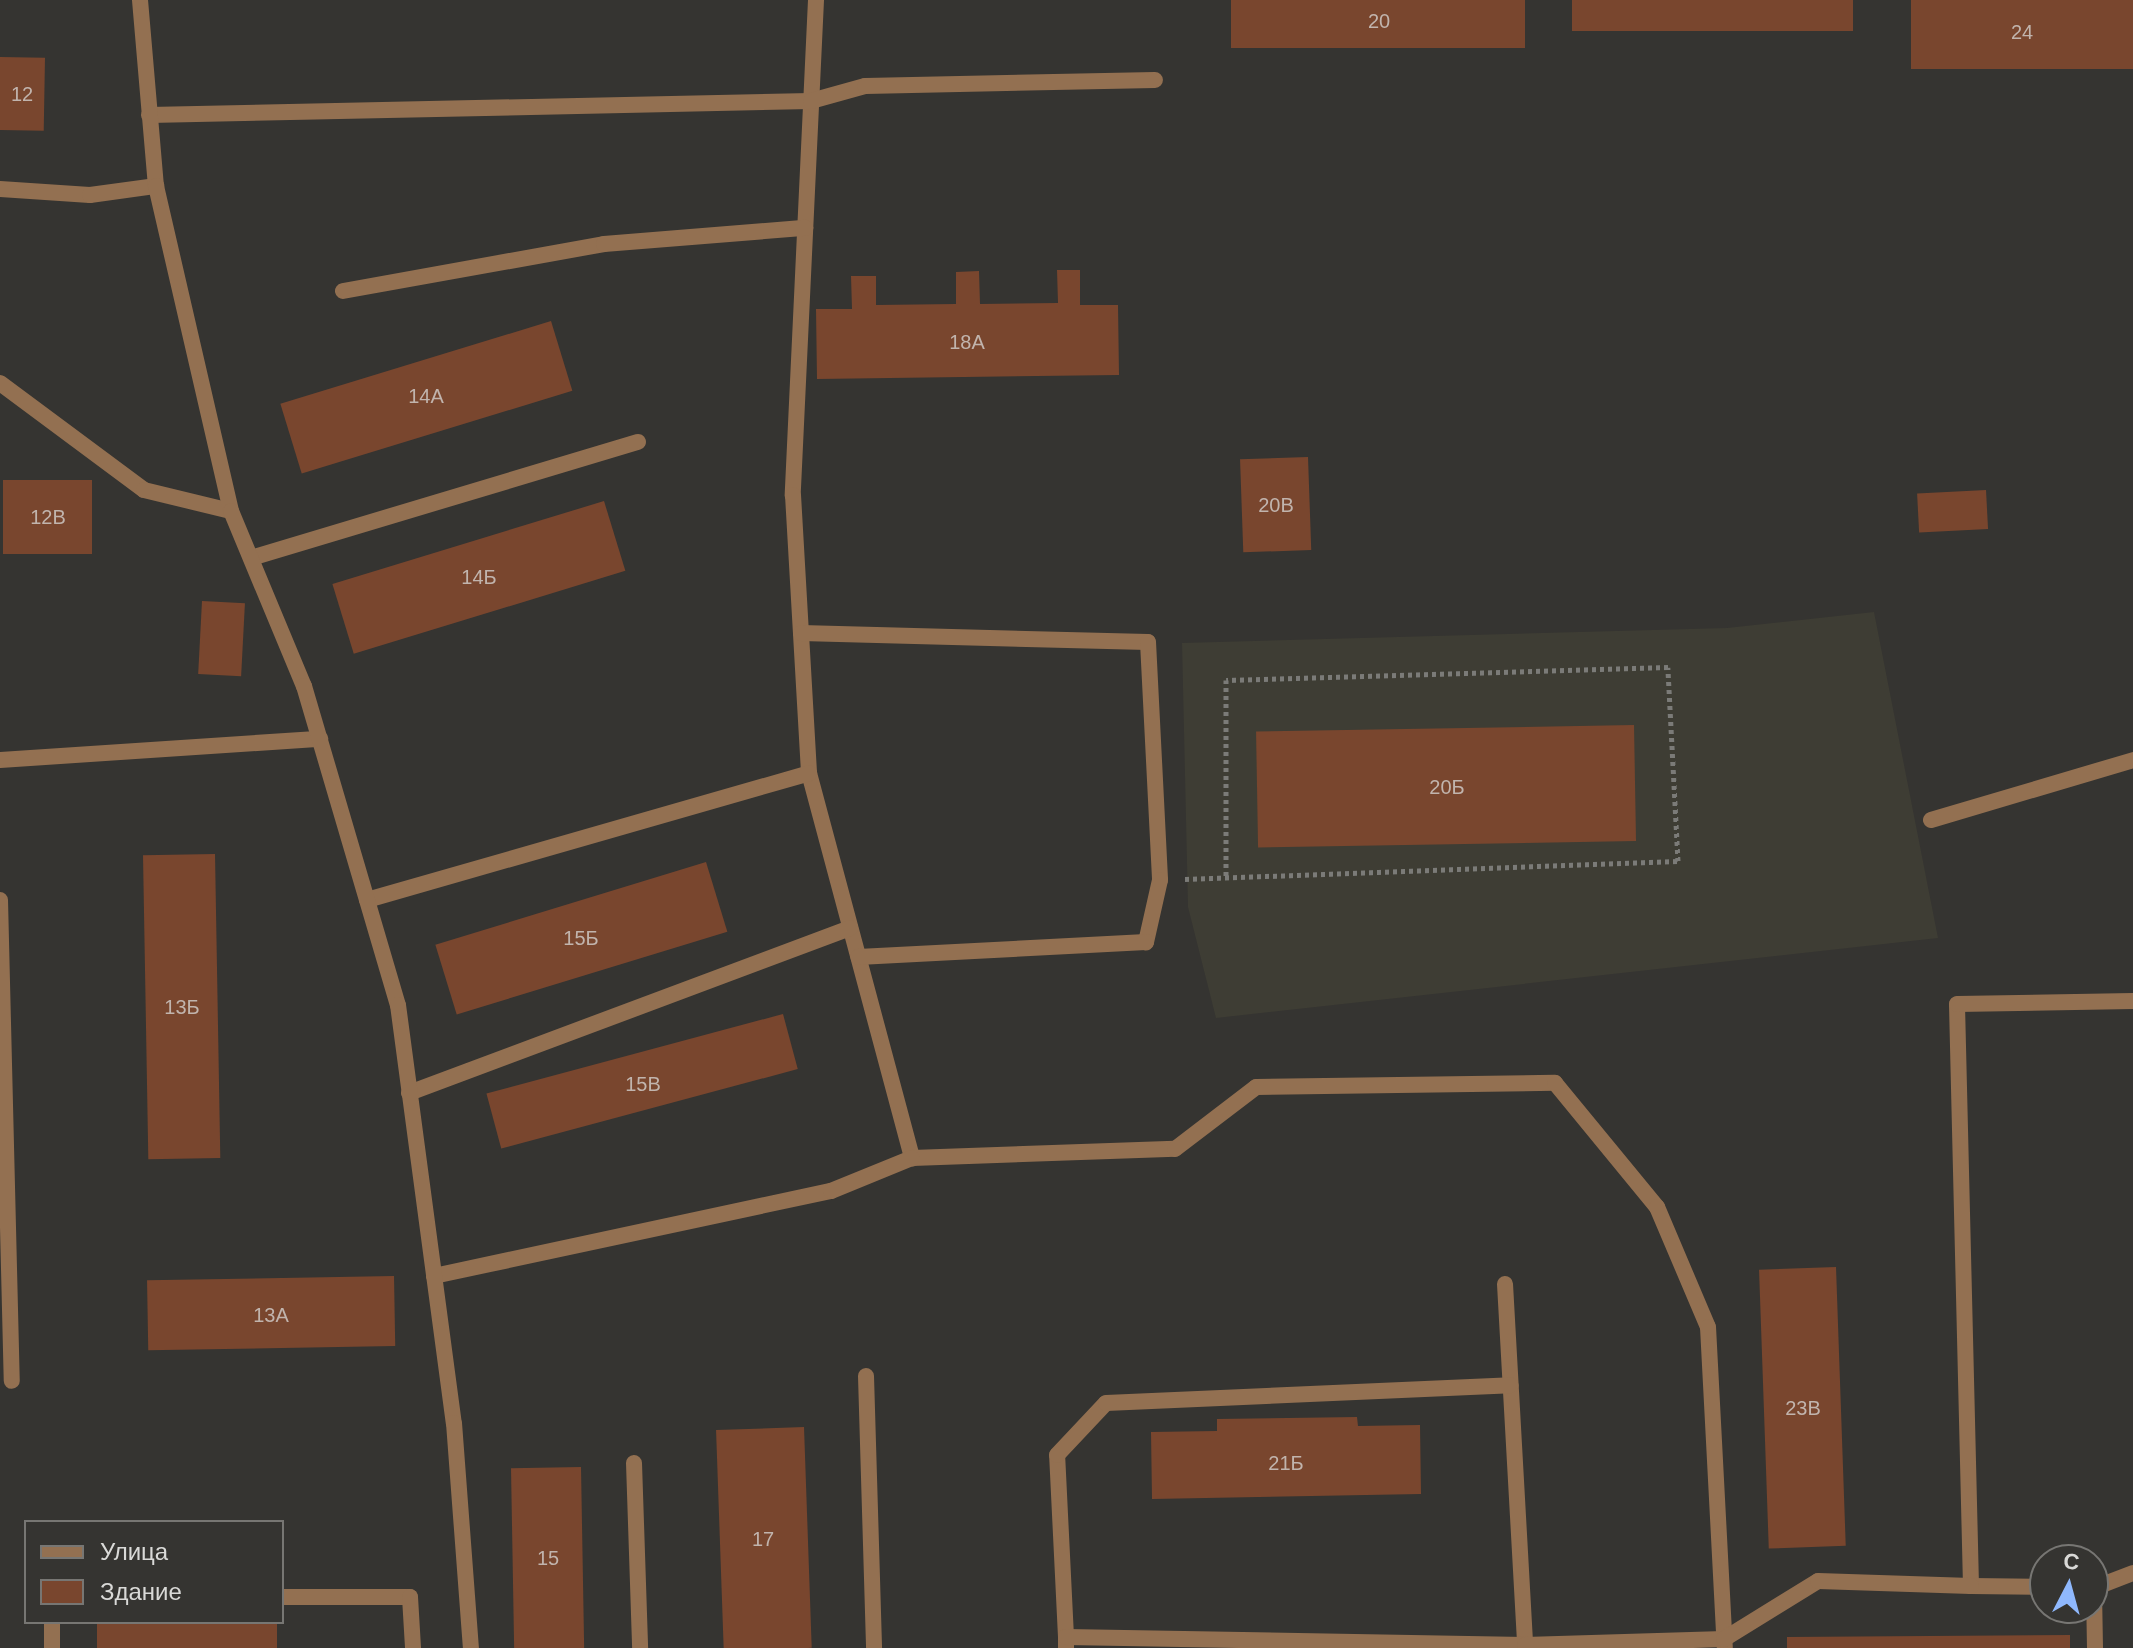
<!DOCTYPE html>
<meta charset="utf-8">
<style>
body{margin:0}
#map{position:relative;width:2133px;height:1648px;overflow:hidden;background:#353431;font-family:Helvetica,sans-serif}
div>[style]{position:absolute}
.built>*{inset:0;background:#3e3d34}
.building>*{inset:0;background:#79462e;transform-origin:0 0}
.path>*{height:5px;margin-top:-2.5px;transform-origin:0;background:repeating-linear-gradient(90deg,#7b7b78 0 4px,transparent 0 8px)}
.lane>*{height:16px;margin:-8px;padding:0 8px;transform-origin:8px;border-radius:8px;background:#937051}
.street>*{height:16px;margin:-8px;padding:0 8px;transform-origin:8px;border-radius:8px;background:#937051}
span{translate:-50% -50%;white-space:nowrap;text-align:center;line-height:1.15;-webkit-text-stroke:8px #353431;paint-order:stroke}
.number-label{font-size:20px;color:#c1b4ad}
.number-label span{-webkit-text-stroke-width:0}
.legend{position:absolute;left:24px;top:1520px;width:260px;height:104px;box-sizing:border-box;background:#353431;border:2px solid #777673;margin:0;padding:10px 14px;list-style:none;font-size:24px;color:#d9d9d7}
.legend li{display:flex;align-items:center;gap:16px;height:40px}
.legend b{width:40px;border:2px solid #777673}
.north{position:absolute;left:2029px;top:1544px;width:80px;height:80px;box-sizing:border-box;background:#353431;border:2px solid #777673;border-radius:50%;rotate:6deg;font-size:22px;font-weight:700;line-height:32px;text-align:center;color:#d9d9d7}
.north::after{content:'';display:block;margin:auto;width:28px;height:36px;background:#8fb8fd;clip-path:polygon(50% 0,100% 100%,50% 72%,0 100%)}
</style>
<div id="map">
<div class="built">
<i style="clip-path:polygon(1874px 612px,1938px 938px,1216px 1018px,1188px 907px,1182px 643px,1727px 628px)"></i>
</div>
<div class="building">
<i style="left:1231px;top:0;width:294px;height:48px"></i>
<i style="left:1572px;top:0;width:281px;height:31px"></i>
<i style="left:1911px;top:0;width:222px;height:69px"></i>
<i style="left:0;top:57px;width:45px;height:73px;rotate:1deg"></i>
<i style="clip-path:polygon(1057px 270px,1080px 270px,1080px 305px,1118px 305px,1119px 375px,817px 379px,816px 309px,852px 309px,851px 276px,876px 276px,876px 305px,956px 304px,956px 272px,979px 271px,980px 304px,1058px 303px)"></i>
<i style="left:551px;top:321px;width:73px;height:283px;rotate:73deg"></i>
<i style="left:1308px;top:457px;width:93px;height:68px;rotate:88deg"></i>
<i style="left:3px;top:480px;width:89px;height:74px"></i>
<i style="left:1986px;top:490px;width:39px;height:69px;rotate:87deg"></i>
<i style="left:604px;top:501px;width:73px;height:284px;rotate:73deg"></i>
<i style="left:202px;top:601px;width:43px;height:73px;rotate:3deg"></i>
<i style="left:1634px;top:725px;width:116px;height:378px;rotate:89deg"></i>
<i style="left:215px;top:854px;width:304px;height:72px;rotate:89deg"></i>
<i style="left:706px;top:862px;width:73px;height:283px;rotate:73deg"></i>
<i style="left:783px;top:1014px;width:57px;height:307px;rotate:75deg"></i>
<i style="left:1836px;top:1267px;width:279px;height:77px;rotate:88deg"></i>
<i style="left:394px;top:1276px;width:70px;height:247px;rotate:89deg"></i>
<i style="clip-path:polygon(1357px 1417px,1358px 1426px,1420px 1425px,1421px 1494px,1152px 1499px,1151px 1432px,1217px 1431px,1217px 1419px)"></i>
<i style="left:804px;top:1427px;width:221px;height:88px;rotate:88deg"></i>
<i style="left:581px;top:1467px;width:181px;height:70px;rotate:89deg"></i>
<i style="left:97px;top:1622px;width:180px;height:26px"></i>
<i style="clip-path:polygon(2070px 1635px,2070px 1648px,1787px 1648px,1787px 1637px)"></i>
</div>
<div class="path">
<i style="left:1185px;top:879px;width:493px;rotate:-2.1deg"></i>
<i style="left:1678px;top:861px;width:194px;rotate:-93deg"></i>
<i style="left:1668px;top:667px;width:442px;rotate:178.3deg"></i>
<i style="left:1226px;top:680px;width:197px;rotate:90deg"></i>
</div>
<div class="lane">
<i style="left:816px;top:0;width:496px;rotate:92.7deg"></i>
<i style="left:793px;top:495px;width:278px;rotate:86.7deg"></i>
<i style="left:809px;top:773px;width:399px;rotate:75deg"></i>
<i style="left:912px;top:1158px;width:263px;rotate:-2deg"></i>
<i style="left:1175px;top:1149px;width:102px;rotate:-37.4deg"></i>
<i style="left:1256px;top:1087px;width:299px;rotate:-0.8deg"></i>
<i style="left:1555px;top:1083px;width:161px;rotate:50.6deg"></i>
<i style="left:1657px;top:1207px;width:130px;rotate:67deg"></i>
<i style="left:1708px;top:1327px;width:321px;rotate:87deg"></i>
<i style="left:149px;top:115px;width:662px;rotate:-1.21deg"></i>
<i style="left:811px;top:101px;width:56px;rotate:-15.5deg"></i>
<i style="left:865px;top:86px;width:290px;rotate:-1.2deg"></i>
<i style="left:0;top:189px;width:90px;rotate:3.8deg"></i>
<i style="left:90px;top:195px;width:67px;rotate:-7.8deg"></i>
<i style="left:343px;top:291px;width:265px;rotate:-10.2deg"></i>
<i style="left:604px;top:244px;width:202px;rotate:-4.6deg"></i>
<i style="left:0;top:383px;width:179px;rotate:36.6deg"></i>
<i style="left:144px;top:490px;width:89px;rotate:13.6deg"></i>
<i style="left:251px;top:558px;width:404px;rotate:-16.7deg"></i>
<i style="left:801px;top:633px;width:347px;rotate:1.5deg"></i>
<i style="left:1148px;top:642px;width:238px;rotate:87.1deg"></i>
<i style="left:1160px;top:880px;width:64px;rotate:102.7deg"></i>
<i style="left:1146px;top:942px;width:288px;rotate:177deg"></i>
<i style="left:0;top:760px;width:321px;rotate:-3.8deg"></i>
<i style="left:1931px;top:820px;width:211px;rotate:-16.5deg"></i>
<i style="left:0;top:900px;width:481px;rotate:88.6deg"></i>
<i style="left:367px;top:900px;width:460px;rotate:-16deg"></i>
<i style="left:409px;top:1093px;width:471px;rotate:-20.5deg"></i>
<i style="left:434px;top:1276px;width:406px;rotate:-12.1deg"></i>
<i style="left:831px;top:1191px;width:87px;rotate:-22.2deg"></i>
<i style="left:1505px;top:1284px;width:362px;rotate:86.8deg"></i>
<i style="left:866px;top:1376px;width:272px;rotate:88.3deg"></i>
<i style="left:634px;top:1463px;width:185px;rotate:88.1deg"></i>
<i style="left:2045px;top:1587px;width:74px;rotate:-179.2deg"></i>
<i style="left:1971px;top:1586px;width:582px;rotate:-91.38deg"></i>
<i style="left:1957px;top:1004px;width:176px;rotate:-1deg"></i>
<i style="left:282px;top:1597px;width:128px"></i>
<i style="left:410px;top:1597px;width:51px;rotate:86.6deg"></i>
<i style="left:52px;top:1622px;width:26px;rotate:90deg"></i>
<i style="left:1066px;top:1637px;width:182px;rotate:-92.8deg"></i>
<i style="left:1057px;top:1455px;width:71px;rotate:-46.7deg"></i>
<i style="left:1106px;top:1403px;width:405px;rotate:-2.5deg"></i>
<i style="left:1066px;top:1648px;width:11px;rotate:-90deg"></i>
<i style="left:1066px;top:1637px;width:459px;rotate:1deg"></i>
<i style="left:1525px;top:1645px;width:199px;rotate:-1.7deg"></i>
<i style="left:1724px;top:1639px;width:110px;rotate:-31.7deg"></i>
<i style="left:1818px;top:1581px;width:153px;rotate:1.9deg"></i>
</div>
<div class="street">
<i style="left:140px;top:0;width:187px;rotate:85.1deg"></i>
<i style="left:156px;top:186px;width:334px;rotate:77deg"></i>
<i style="left:231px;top:511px;width:190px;rotate:67.4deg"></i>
<i style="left:304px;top:686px;width:333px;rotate:73.6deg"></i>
<i style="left:398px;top:1005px;width:422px;rotate:82.4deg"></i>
<i style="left:454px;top:1423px;width:226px;rotate:85.7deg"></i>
<i style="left:2095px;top:1648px;width:60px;rotate:-91deg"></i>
<i style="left:2094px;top:1588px;width:42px;rotate:-21deg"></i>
</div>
<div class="number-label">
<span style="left:1379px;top:21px">20</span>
<span style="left:2022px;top:32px">24</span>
<span style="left:22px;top:94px">12</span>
<span style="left:967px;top:342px">18А</span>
<span style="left:426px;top:396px">14А</span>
<span style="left:1276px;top:505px">20В</span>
<span style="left:48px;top:517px">12В</span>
<span style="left:479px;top:577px">14Б</span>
<span style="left:1447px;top:787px">20Б</span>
<span style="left:581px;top:938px">15Б</span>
<span style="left:182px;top:1007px">13Б</span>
<span style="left:643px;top:1084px">15В</span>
<span style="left:271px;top:1315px">13А</span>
<span style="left:1803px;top:1408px">23В</span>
<span style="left:1286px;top:1463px">21Б</span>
<span style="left:763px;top:1539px">17</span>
<span style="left:548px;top:1558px">15</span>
</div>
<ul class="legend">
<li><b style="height:10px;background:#937051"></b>Улица</li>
<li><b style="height:22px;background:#79462e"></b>Здание</li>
</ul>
<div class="north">С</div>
</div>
